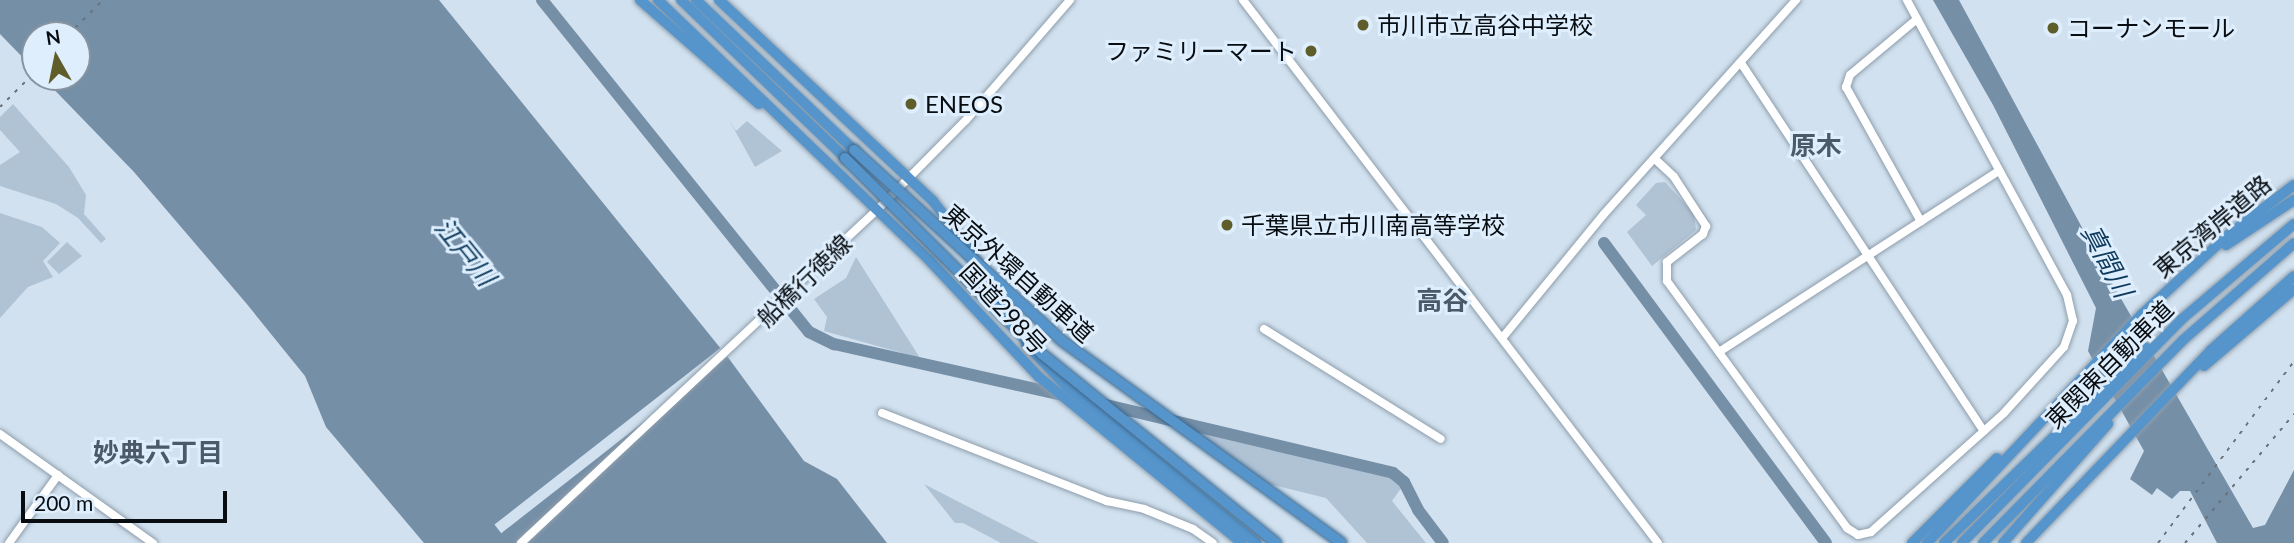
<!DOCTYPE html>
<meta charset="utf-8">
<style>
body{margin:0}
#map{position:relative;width:2294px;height:543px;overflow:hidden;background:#d1e1ef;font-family:Lato,"Noto Sans JP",sans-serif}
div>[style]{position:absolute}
.green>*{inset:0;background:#b0c3d5}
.water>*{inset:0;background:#758fa7}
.pier>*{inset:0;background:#d1e1ef;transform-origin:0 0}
.river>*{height:12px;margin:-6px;padding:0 6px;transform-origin:6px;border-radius:6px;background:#758fa7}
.roads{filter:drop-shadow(0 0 2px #8e9dab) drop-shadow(0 0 2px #8e9dab)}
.secondary>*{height:8px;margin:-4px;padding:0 4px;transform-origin:4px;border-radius:4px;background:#fff}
.highway>*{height:10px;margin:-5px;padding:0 5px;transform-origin:5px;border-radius:5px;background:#5695cb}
.rail>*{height:2px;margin-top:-1px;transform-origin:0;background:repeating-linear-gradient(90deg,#69737d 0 3.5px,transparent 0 10.5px)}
.bridges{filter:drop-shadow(0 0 2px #3b658a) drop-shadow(0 0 2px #3b658a)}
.highway-bridge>*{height:10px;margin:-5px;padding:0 5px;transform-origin:5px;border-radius:5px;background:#5695cb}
.dots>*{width:19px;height:19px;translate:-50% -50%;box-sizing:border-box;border:4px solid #deeefd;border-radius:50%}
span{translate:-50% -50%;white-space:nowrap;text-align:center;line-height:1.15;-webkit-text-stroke:6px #deeefd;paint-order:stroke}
.poi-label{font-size:24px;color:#080d12}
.left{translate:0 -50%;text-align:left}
.right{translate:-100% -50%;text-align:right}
.street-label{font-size:24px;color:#080d12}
.neighbourhood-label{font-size:26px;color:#4c5966;font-weight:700}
.water-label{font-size:26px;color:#0e3b5d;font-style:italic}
.north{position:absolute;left:21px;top:21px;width:70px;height:70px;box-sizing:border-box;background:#deeefd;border:2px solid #88949f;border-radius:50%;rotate:351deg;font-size:19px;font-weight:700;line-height:28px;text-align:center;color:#080d12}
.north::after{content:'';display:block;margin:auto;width:24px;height:32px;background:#5f5d2a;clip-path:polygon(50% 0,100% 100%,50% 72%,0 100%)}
.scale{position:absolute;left:21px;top:491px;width:206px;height:32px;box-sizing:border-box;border:4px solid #080d12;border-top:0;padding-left:9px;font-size:21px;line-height:24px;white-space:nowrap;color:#080d12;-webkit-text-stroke:5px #deeefd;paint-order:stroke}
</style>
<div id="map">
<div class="green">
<i style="clip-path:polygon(13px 104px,69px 167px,86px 195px,84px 214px,106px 239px,101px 243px,78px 218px,56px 204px,0 186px,0 165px,20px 152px,0 130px,0 117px)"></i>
<i style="clip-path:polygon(728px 118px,736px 131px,747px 121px,782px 151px,755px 167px)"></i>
<i style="clip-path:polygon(1665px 182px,1694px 214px,1696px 230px,1652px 266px,1627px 232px,1646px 215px,1636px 205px,1656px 183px)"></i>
<i style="clip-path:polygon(0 213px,42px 227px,60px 243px,43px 261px,53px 277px,28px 287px,0 318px)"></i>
<i style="clip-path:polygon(67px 242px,82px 256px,59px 274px,47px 262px)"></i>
<i style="clip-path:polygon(856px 257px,920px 358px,824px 331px,827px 317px,814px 299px,846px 278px)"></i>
<i style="clip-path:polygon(1202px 431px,1378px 472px,1399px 481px,1402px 487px,1392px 501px,1426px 543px,1367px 543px,1326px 498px,1261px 482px,1195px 432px)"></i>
<i style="clip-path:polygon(924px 484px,1039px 543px,1001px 543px,963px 523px,955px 523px)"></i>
</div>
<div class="water">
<i style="clip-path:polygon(0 0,439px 0,730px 360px,804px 461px,837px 479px,887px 543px,424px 543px,326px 427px,305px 376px,246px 303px,134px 172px,42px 77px,77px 77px,77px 35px,35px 35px,35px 70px,0 34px)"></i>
<i style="clip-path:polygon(1933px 0,1959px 0,2112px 283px,2253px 528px,2265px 525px,2294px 470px,2294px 543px,2217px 543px,2190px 491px,2180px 491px,2172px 499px,2157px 488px,2152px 495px,2130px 479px,2144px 451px,2088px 351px,2096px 308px,1993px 105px)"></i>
</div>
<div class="pier">
<i style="left:723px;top:346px;width:11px;height:290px;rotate:52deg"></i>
</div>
<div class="river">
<i style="left:542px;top:0;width:426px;rotate:51.2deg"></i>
<i style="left:809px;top:332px;width:28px;rotate:26deg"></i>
<i style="left:834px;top:344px;width:235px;rotate:12.6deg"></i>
<i style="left:1604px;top:243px;width:373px;rotate:53.5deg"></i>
<i style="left:1102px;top:404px;width:299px;rotate:13.3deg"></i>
<i style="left:1393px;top:473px;width:14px;rotate:39deg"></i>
<i style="left:1404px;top:482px;width:31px;rotate:63deg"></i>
<i style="left:1418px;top:510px;width:41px;rotate:52.9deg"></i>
</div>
<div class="roads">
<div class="secondary">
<i style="left:1243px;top:0;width:683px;rotate:52.61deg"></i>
<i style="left:1917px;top:19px;width:87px;rotate:140.1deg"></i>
<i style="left:1850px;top:75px;width:13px;rotate:108deg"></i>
<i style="left:1846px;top:87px;width:154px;rotate:60.9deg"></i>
<i style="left:1741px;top:63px;width:441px;rotate:56.6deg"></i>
<i style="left:1655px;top:159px;width:26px;rotate:43deg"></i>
<i style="left:1674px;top:177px;width:59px;rotate:56.9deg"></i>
<i style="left:1706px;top:226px;width:9px;rotate:111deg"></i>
<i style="left:1703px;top:234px;width:46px;rotate:142.1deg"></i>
<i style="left:1667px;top:262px;width:19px;rotate:90deg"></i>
<i style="left:1667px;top:281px;width:306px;rotate:53.9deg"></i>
<i style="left:1847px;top:528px;width:13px;rotate:32deg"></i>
<i style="left:1858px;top:535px;width:13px;rotate:-13deg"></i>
<i style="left:1871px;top:532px;width:178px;rotate:-41.8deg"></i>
<i style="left:2004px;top:413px;width:89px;rotate:-47.7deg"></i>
<i style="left:2064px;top:347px;width:28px;rotate:-71deg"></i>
<i style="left:2073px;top:321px;width:27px;rotate:-103deg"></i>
<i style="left:2067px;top:295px;width:336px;rotate:-118.5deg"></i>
<i style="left:1264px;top:329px;width:208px;rotate:31.9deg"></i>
<i style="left:1503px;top:337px;width:159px;rotate:-50.6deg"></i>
<i style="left:1604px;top:214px;width:288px;rotate:-48.1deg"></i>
<i style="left:1719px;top:352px;width:333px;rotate:-32.9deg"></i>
<i style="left:882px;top:413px;width:242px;rotate:21.4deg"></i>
<i style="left:1107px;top:501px;width:38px;rotate:12deg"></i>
<i style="left:1144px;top:509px;width:53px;rotate:22.2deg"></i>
<i style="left:1193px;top:529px;width:24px;rotate:35deg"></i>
<i style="left:0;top:434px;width:188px;rotate:35.5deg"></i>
<i style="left:9px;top:543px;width:84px;rotate:-54.2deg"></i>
<i style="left:521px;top:543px;width:489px;rotate:-43.1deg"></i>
<i style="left:878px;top:209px;width:125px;rotate:-45.3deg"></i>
<i style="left:966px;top:120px;width:159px;rotate:-49.1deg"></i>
</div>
<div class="highway">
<i style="left:640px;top:0;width:158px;rotate:41.2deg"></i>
<i style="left:658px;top:0;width:376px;rotate:43.8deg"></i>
<i style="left:929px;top:260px;width:161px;rotate:46.8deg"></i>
<i style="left:1039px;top:377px;width:262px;rotate:39.3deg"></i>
<i style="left:681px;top:0;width:228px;rotate:43.9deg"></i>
<i style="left:696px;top:0;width:218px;rotate:43.5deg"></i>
<i style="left:719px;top:0;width:294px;rotate:43.2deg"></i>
<i style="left:933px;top:201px;width:51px;rotate:52.2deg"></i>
<i style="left:964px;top:241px;width:90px;rotate:60deg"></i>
<i style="left:2226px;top:245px;width:82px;rotate:-33.5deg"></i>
<i style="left:1026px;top:344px;width:61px;rotate:46.3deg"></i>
<i style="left:1068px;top:388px;width:244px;rotate:39.4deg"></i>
<i style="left:2204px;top:366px;width:118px;rotate:-40.5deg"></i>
<i style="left:1912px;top:543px;width:120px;rotate:-45deg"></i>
<i style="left:1927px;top:543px;width:313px;rotate:-46.8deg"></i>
<i style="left:2141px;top:315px;width:117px;rotate:-42.6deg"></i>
<i style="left:2227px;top:236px;width:84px;rotate:-37.3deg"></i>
<i style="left:1944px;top:543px;width:281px;rotate:-44.1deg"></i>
<i style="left:1962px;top:543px;width:314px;rotate:-45.5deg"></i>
<i style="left:2182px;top:319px;width:147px;rotate:-40.3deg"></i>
<i style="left:1983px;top:543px;width:285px;rotate:-45.4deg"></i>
<i style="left:2183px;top:340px;width:147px;rotate:-41.1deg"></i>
<i style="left:2003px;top:543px;width:159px;rotate:-48.6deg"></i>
<i style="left:2026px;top:543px;width:267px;rotate:-46.2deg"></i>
<i style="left:2211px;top:350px;width:111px;rotate:-41.7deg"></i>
</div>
</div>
<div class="rail">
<i style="left:68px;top:35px;width:49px;rotate:-45deg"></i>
<i style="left:0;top:107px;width:49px;rotate:-45deg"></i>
<i style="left:2158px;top:543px;width:227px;rotate:-53.2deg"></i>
<i style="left:2185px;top:543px;width:169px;rotate:-49.8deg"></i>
</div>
<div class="bridges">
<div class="highway-bridge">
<i style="left:854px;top:150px;width:281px;rotate:42.5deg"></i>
<i style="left:1061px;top:340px;width:346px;rotate:35.9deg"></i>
<i style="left:845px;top:158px;width:278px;rotate:44.9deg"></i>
<i style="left:1042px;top:354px;width:301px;rotate:38.9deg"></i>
</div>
</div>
<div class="dots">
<i style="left:1363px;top:25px;background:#5f5d2a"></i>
<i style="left:2053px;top:28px;background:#5f5d2a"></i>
<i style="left:1311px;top:51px;background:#5f5d2a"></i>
<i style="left:911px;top:104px;background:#5f5d2a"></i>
<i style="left:1227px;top:225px;background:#5f5d2a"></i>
</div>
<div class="poi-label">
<span class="left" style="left:1377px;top:25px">市川市立高谷中学校</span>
<span class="left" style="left:2067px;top:28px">コーナンモール</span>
<span class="right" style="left:1297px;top:51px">ファミリーマート</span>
<span class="left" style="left:925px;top:104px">ENEOS</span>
<span class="left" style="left:1241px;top:225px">千葉県立市川南高等学校</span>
</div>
<div class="street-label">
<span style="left:2212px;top:226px;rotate:-40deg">東京湾岸道路</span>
<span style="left:1019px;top:273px;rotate:42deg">東京外環自動車道</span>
<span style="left:804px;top:280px;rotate:-44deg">船橋行徳線</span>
<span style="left:1004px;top:308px;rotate:47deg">国道298号</span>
<span style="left:2109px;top:364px;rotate:-45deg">東関東自動車道</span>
</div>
<div class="neighbourhood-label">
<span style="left:1816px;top:146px">原木</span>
<span style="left:1442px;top:301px">高谷</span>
<span style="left:158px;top:453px">妙典六丁目</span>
</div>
<div class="water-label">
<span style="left:465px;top:252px;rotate:51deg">江戸川</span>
<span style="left:2107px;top:261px;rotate:62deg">真間川</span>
</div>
<div class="north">N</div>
<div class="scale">200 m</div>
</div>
